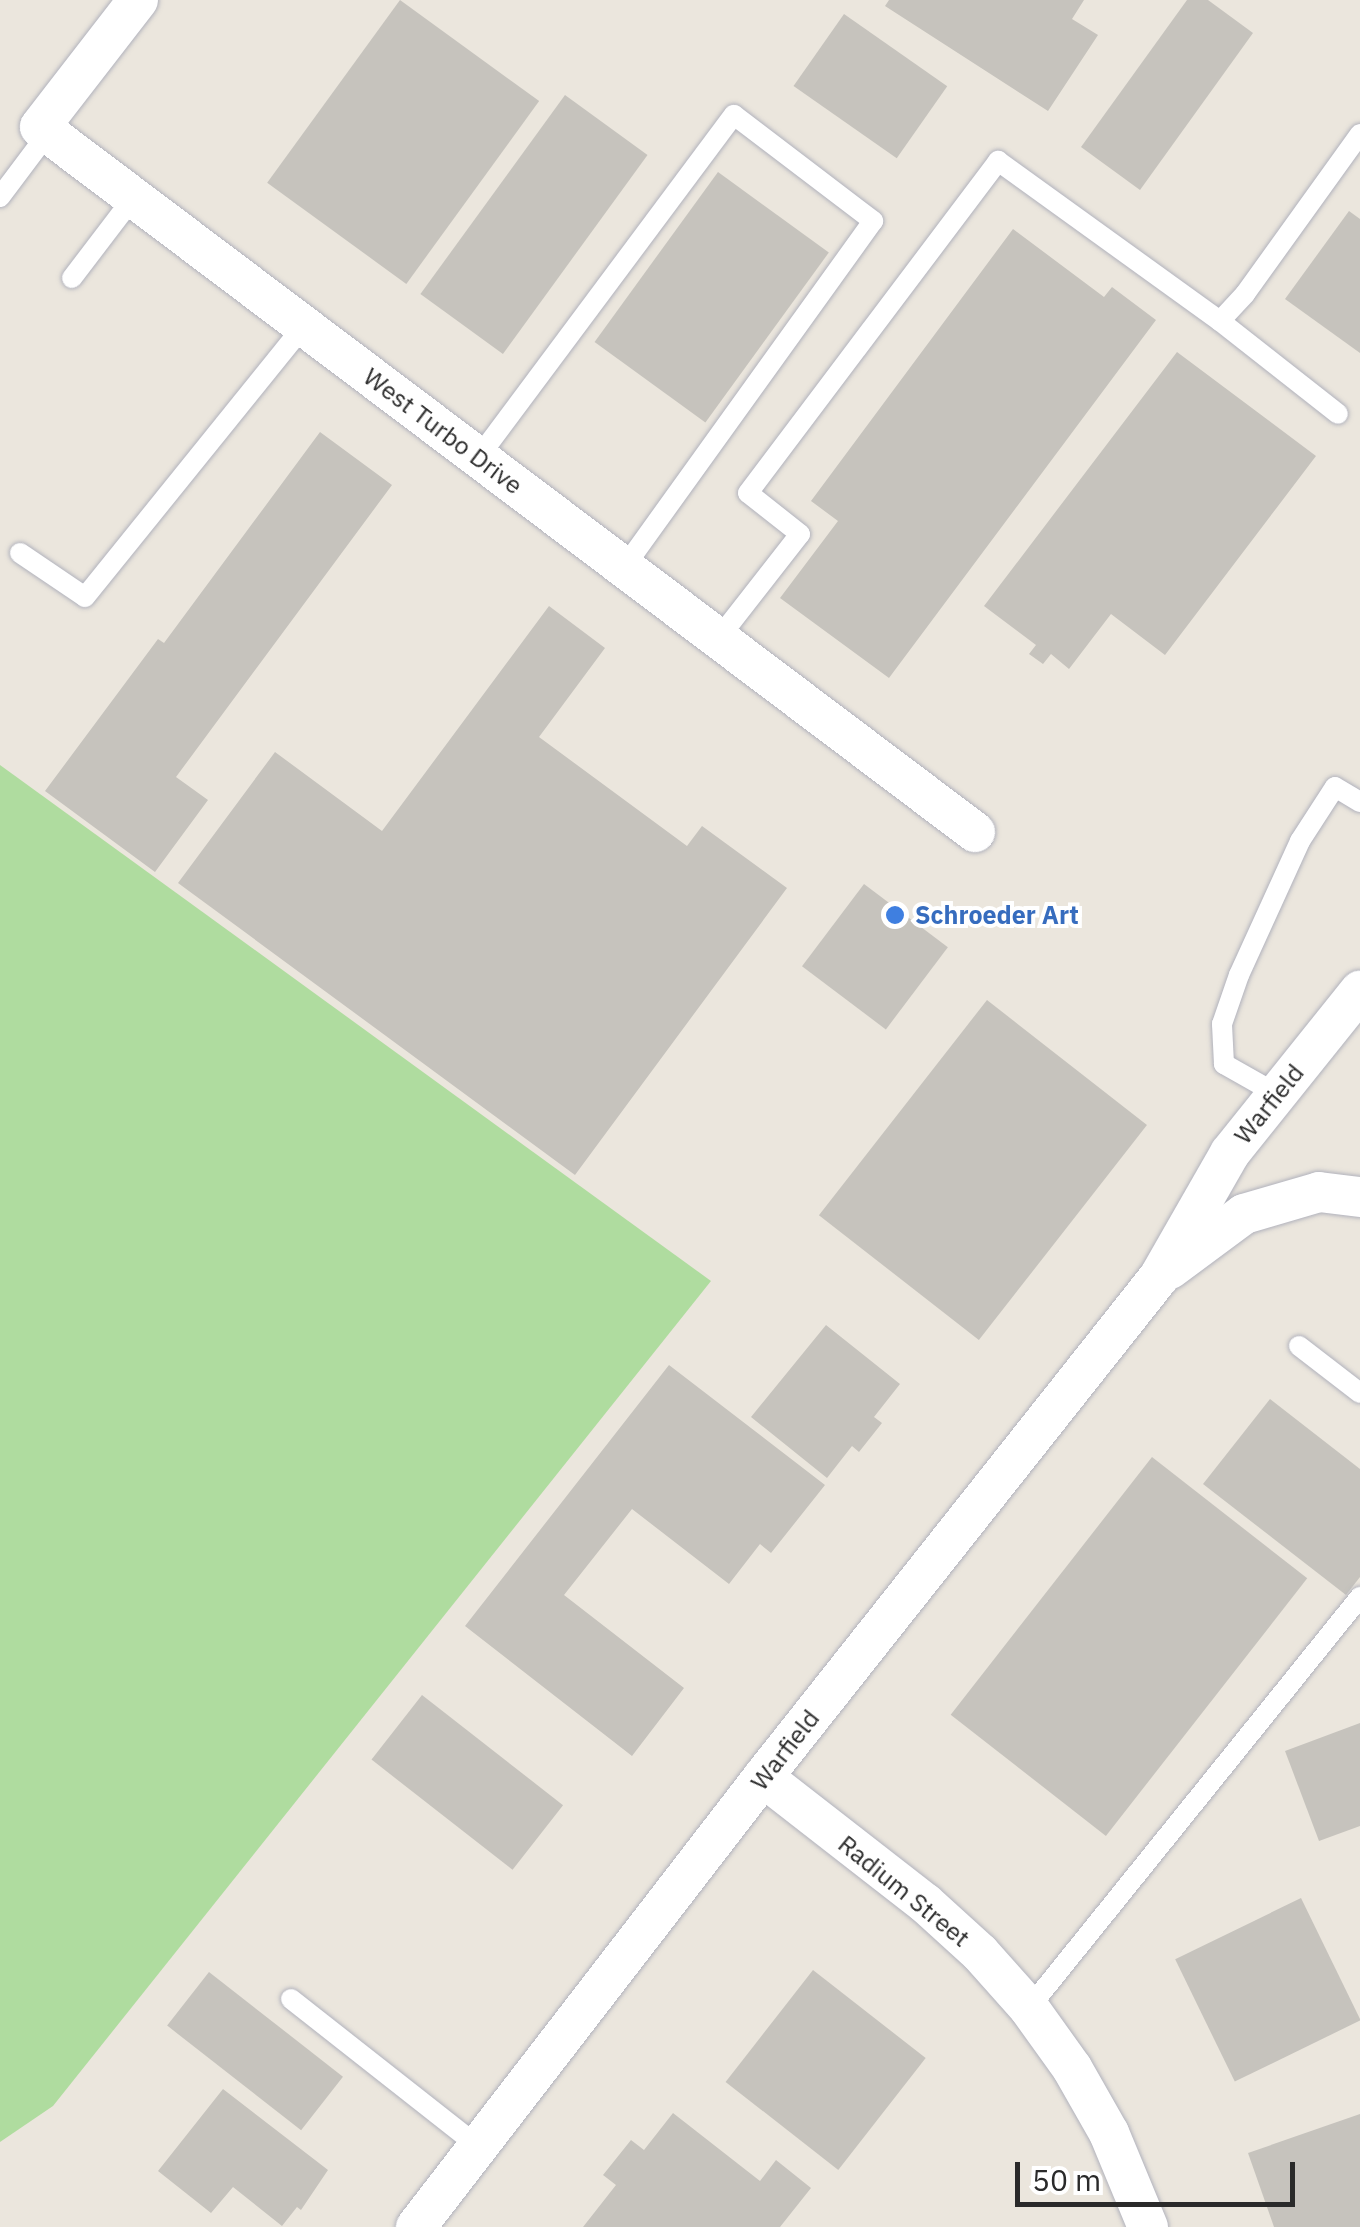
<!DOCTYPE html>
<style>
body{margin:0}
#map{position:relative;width:1360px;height:2227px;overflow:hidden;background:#ebe6dd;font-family:"IBM Plex Sans",sans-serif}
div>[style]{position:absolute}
.green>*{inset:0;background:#afdc9f}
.building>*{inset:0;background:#c6c3bd;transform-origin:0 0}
.roads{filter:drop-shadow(0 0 2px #b1b2bc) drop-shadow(0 0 2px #b1b2bc)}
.lane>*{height:20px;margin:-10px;padding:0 10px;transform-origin:10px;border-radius:10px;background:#fff}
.street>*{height:40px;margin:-20px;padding:0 20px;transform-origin:20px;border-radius:20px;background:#fff}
.dots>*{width:28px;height:28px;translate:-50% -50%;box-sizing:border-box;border:5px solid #fff;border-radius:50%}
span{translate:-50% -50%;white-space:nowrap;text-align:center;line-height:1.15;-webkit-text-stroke:8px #fff;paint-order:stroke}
.street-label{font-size:25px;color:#2a2a2a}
.shop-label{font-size:25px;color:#366cbe;font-weight:700}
.left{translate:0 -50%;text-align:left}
.scale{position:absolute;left:1015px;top:2162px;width:280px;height:45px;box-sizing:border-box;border:5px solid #2a2a2a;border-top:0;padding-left:12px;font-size:30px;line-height:35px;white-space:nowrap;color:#2a2a2a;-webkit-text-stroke:8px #fff;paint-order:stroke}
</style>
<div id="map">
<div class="green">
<i style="clip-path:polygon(0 765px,711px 1281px,53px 2106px,0 2142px)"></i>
</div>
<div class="building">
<i style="left:400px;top:0;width:172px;height:226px;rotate:36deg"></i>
<i style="clip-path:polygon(889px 0,1084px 0,1072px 19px,1098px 35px,1048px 111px,885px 6px)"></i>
<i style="clip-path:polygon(1187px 0,1208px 0,1253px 33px,1140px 190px,1081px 147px)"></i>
<i style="left:844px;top:14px;width:126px;height:88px;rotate:35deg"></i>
<i style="left:565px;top:95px;width:102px;height:246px;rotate:36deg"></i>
<i style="left:718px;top:172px;width:137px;height:210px;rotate:36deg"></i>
<i style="clip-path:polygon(1349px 211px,1360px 219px,1360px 353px,1285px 299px)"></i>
<i style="clip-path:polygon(1013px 229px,1104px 297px,1112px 287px,1156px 320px,889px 678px,780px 598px,838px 521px,811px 501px)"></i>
<i style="clip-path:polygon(1177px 352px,1316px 456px,1165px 655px,1111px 614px,1069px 669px,1051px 654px,1043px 664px,1029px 654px,1036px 645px,984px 606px)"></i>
<i style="clip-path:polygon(320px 432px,392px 485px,176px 777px,208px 800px,155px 872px,45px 791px,158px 639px,164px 643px)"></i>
<i style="clip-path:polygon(549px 606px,605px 648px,539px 737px,687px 846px,702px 826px,787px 888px,575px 1175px,178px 883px,275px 752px,382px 831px)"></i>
<i style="left:864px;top:884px;width:105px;height:103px;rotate:37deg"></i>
<i style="left:987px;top:1000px;width:203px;height:273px;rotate:38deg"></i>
<i style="clip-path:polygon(826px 1325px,900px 1384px,874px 1417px,882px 1423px,859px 1452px,852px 1446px,827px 1478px,751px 1417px)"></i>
<i style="clip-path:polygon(669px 1365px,825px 1485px,771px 1553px,760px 1544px,729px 1584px,632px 1509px,564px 1595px,684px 1688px,632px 1756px,465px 1626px)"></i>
<i style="clip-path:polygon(1270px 1399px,1360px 1469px,1360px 1577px,1346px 1595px,1203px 1484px)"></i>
<i style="left:1152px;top:1457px;width:197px;height:327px;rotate:38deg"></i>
<i style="left:422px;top:1695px;width:179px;height:82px;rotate:38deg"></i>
<i style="clip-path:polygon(1360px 1723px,1360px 1826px,1319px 1841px,1285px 1751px)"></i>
<i style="left:1301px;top:1898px;width:136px;height:140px;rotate:64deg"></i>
<i style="left:813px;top:1970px;width:143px;height:142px;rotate:38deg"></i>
<i style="left:209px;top:1972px;width:170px;height:68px;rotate:38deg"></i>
<i style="clip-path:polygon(223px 2089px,328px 2170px,301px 2210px,297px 2207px,282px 2226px,233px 2187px,211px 2213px,158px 2171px)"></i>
<i style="clip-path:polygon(673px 2113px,760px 2181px,776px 2160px,811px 2188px,780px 2227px,583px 2227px,616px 2185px,603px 2175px,631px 2140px,644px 2150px)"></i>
<i style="clip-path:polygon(1360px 2114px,1360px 2227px,1274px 2227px,1248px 2153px)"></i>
</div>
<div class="roads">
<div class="lane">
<i style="left:0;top:197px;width:80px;rotate:-53.1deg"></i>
<i style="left:72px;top:278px;width:101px;rotate:-52.7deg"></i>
<i style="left:1220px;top:321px;width:37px;rotate:-47deg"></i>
<i style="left:1245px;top:294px;width:197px;rotate:-54.3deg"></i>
<i style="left:478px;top:458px;width:428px;rotate:-53.3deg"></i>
<i style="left:734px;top:115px;width:175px;rotate:37.3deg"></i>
<i style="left:873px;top:221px;width:427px;rotate:125.7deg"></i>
<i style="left:20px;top:553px;width:78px;rotate:34.1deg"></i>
<i style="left:85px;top:597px;width:348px;rotate:-51.1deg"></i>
<i style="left:718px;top:639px;width:133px;rotate:-52deg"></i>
<i style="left:800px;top:534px;width:66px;rotate:-141.7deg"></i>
<i style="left:748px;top:493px;width:416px;rotate:-53deg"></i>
<i style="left:998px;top:161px;width:274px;rotate:35.8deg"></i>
<i style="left:1220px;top:321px;width:150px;rotate:38.2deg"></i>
<i style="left:1277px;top:1094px;width:61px;rotate:-150.5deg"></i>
<i style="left:1224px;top:1064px;width:40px;rotate:-92.9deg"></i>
<i style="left:1222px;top:1024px;width:52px;rotate:-70.9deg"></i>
<i style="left:1239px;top:975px;width:147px;rotate:-65.5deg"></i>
<i style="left:1300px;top:841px;width:64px;rotate:-57.1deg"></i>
<i style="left:1335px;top:787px;width:29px;rotate:31deg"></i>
<i style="left:1299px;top:1346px;width:77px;rotate:37.6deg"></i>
<i style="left:291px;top:1999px;width:238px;rotate:38.2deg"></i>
<i style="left:1029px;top:2008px;width:528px;rotate:-51.15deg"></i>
</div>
<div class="street">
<i style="left:138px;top:0;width:160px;rotate:127.7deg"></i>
<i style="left:40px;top:127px;width:1171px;rotate:37.02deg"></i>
<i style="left:1170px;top:1269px;width:92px;rotate:-36.6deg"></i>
<i style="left:1244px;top:1214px;width:78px;rotate:-16.3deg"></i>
<i style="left:1319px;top:1192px;width:41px;rotate:7deg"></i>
<i style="left:763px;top:1777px;width:205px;rotate:37.9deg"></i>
<i style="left:925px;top:1903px;width:74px;rotate:42.3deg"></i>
<i style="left:980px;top:1953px;width:74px;rotate:48.3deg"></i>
<i style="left:1029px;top:2008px;width:74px;rotate:54.4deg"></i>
<i style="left:1072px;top:2068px;width:75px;rotate:60.4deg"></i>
<i style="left:1109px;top:2133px;width:102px;rotate:67.5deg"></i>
<i style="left:416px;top:2227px;width:568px;rotate:-52.36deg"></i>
<i style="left:763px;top:1777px;width:638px;rotate:-51.62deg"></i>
<i style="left:1159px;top:1277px;width:143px;rotate:-60.2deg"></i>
<i style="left:1230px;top:1153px;width:208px;rotate:-51.3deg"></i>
</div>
</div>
<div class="dots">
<i style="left:895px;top:915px;background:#3f7fe0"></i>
</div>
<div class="street-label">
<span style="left:443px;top:431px;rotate:37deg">West Turbo Drive</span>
<span style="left:1269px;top:1104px;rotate:-51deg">Warfield</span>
<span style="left:785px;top:1750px;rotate:-52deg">Warfield</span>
<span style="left:904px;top:1891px;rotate:39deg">Radium Street</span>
</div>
<div class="shop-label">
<span class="left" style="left:915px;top:915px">Schroeder Art</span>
</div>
<div class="scale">50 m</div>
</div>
